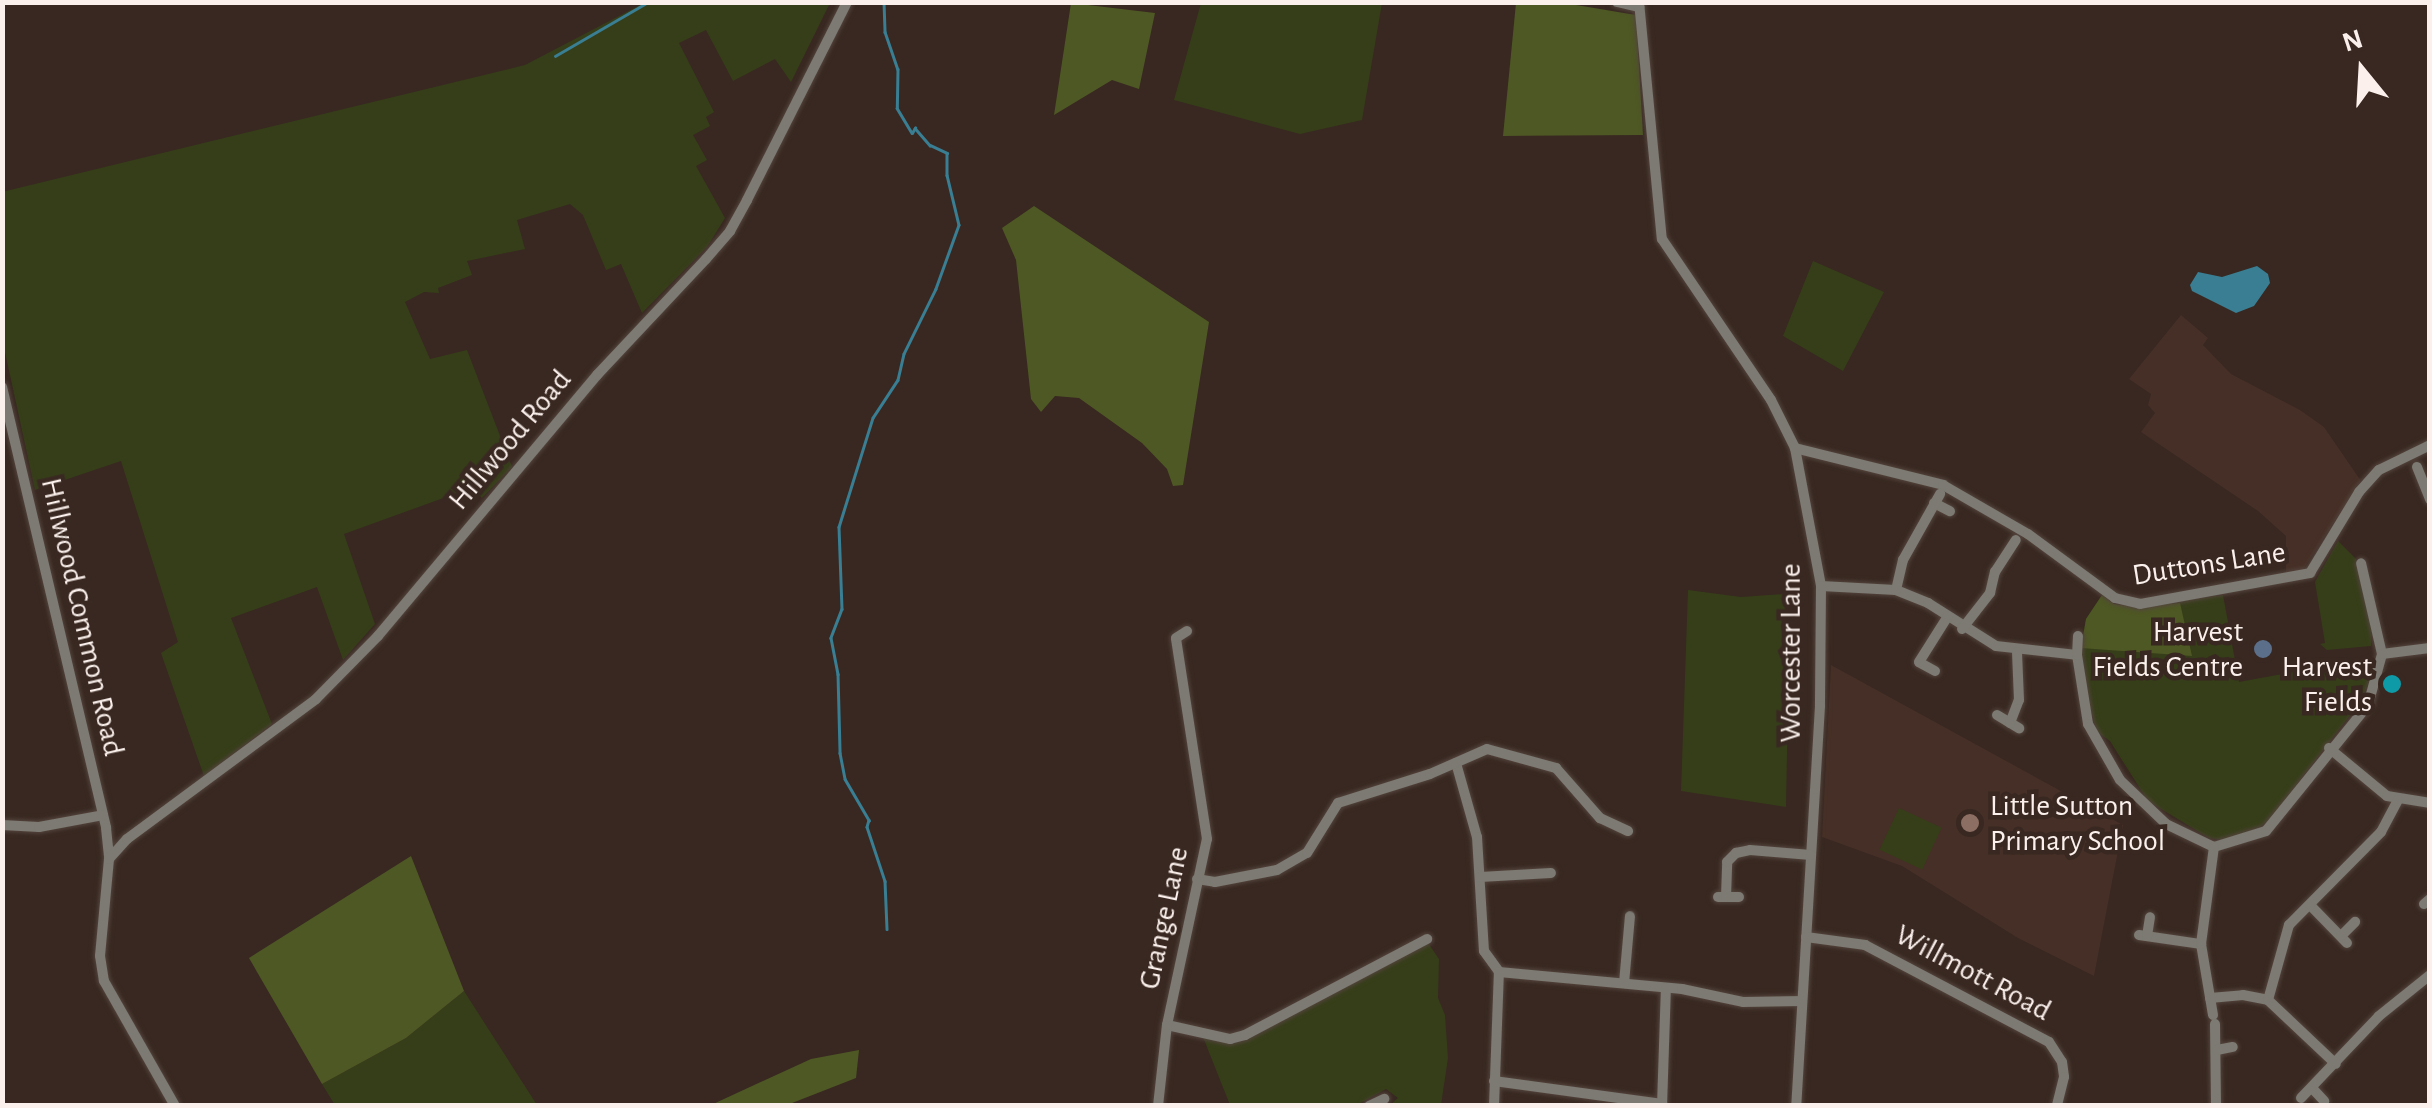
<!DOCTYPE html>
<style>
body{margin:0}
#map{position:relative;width:2432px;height:1108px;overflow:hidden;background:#382821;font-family:"Alegreya Sans",sans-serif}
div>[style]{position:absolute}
.built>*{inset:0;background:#462f26}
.green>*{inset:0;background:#363e19;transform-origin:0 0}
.forest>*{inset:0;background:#4e5824}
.water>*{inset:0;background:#397e92}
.stream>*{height:2.5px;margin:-1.25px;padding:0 1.25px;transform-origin:1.25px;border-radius:1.25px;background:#397e92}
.roads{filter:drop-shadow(0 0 2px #53443d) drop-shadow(0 0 2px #53443d)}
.street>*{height:10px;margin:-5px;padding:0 5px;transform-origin:5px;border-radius:5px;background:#7c7a72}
.dots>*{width:28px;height:28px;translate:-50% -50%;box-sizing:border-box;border:5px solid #382821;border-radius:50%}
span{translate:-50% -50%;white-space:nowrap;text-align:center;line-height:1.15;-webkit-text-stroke:9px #382821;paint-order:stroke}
.street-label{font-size:30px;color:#fbf0ec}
.poi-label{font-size:30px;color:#fbf0ec}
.right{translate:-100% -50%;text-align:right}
.left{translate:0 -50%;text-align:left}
.frame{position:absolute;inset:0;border:5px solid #fbf0ec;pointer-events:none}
.north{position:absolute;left:2312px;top:20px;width:100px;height:100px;-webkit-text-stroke:8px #382821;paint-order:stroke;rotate:342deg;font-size:28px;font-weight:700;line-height:40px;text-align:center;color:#fbf0ec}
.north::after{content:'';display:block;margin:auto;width:35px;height:45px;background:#fbf0ec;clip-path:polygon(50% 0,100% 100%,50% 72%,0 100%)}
</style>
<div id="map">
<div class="built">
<i style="clip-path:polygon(2181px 315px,2208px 338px,2203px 345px,2231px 374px,2300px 410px,2324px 427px,2361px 481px,2302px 571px,2286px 574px,2286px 536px,2258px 511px,2141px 432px,2155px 413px,2148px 405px,2151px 394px,2129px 379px)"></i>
<i style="clip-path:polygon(1831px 665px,2123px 825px,2094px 976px,2018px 938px,1902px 866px,1822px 837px)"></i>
</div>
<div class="green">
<i style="clip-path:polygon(644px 3px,830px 3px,791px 82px,775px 59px,733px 81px,706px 30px,679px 43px,714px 112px,706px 117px,710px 126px,693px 135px,707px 160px,696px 166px,725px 218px,707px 247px,642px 313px,621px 264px,606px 270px,583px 215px,570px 204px,517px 220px,525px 249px,467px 261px,472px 275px,438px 288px,439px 293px,424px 292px,405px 302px,430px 359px,467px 350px,512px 467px,482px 498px,471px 488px,344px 534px,375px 624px,343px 660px,317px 587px,231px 618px,272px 724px,204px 776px,161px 653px,178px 642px,121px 461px,35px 490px,3px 343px,2px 192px,525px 65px)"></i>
<i style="clip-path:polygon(1201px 3px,1382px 3px,1362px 120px,1300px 134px,1174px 100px)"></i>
<i style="clip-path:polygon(1813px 261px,1884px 292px,1843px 371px,1783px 336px)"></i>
<i style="clip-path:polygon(2338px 541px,2356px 559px,2372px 622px,2371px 646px,2327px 650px,2320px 644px,2325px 643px,2315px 582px)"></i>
<i style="clip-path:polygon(1688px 590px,1741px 597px,1784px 594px,1789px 643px,1786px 807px,1681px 791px)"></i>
<i style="clip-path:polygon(2102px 595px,2114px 604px,2135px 607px,2223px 595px,2239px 682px,2305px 670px,2321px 673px,2340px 660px,2369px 659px,2374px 669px,2361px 701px,2270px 819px,2256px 830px,2222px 840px,2209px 838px,2148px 801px,2110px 741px,2097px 732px,2084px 685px,2081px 648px,2086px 619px)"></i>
<i style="left:1899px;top:808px;width:47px;height:46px;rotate:25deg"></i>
<i style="clip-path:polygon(1428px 943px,1439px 959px,1438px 998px,1445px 1015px,1448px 1058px,1441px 1105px,1390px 1105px,1398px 1098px,1386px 1089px,1357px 1105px,1230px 1105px,1203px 1037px,1241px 1042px)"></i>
<i style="clip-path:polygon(464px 991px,537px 1105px,335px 1105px,322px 1084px,406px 1038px)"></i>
</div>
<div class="forest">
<i style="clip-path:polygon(1071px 3px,1155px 13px,1139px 89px,1112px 80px,1054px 115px)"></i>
<i style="clip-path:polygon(1516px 3px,1564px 3px,1636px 15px,1643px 135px,1503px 136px)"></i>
<i style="clip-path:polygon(1034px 206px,1209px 322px,1183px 485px,1173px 486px,1167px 469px,1142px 443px,1079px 398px,1055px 396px,1041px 412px,1031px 399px,1016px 260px,1002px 228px)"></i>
<i style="clip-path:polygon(2102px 595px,2114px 604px,2135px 607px,2180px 603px,2192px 656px,2081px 648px,2086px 619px)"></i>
<i style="clip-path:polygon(411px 856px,464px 991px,406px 1038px,322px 1084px,249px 958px)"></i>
<i style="clip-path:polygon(859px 1050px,856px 1078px,787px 1105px,711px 1105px,811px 1059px)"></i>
</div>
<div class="water">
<i style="clip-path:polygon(2257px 266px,2268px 274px,2270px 283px,2254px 306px,2236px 313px,2192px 291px,2190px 285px,2198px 272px,2222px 277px)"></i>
</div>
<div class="stream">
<i style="left:884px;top:2px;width:30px;rotate:88deg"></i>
<i style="left:885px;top:32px;width:39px;rotate:71deg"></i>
<i style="left:898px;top:69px;width:39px;rotate:91deg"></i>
<i style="left:897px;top:108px;width:29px;rotate:59deg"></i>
<i style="left:912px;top:133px;width:6px;rotate:-59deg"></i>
<i style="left:915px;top:128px;width:23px;rotate:49deg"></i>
<i style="left:930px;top:145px;width:19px;rotate:25deg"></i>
<i style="left:947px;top:153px;width:22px;rotate:90deg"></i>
<i style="left:947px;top:175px;width:51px;rotate:76.5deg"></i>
<i style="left:959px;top:225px;width:68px;rotate:109.8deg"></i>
<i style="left:936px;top:289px;width:72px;rotate:116.2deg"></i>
<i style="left:904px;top:354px;width:27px;rotate:103deg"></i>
<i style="left:898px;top:380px;width:45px;rotate:123.3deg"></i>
<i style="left:873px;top:418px;width:114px;rotate:107.3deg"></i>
<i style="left:839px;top:527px;width:82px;rotate:87.9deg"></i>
<i style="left:842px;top:609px;width:31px;rotate:111deg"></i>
<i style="left:831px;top:638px;width:37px;rotate:79deg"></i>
<i style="left:838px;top:674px;width:79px;rotate:88.5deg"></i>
<i style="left:840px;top:753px;width:26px;rotate:79deg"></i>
<i style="left:845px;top:779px;width:48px;rotate:59.7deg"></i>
<i style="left:869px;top:820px;width:7px;rotate:106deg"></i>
<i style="left:867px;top:827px;width:57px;rotate:71.6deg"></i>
<i style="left:885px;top:881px;width:48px;rotate:87.6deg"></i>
<i style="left:555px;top:56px;width:108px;rotate:-30.1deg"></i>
</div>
<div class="roads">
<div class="street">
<i style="left:1617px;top:2px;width:23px;rotate:13deg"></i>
<i style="left:1639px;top:2px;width:238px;rotate:84.5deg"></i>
<i style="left:1662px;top:239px;width:194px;rotate:55.9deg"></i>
<i style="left:1771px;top:400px;width:54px;rotate:63.4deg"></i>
<i style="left:1795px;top:448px;width:140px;rotate:79.3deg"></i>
<i style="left:1821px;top:586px;width:120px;rotate:90.5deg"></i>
<i style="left:1820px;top:706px;width:401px;rotate:93.4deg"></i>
<i style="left:2px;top:387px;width:453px;rotate:76.7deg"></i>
<i style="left:106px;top:828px;width:31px;rotate:84deg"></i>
<i style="left:109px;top:859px;width:97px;rotate:95.3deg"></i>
<i style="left:100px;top:956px;width:25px;rotate:81deg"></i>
<i style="left:104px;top:981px;width:144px;rotate:60.4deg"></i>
<i style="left:1795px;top:448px;width:153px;rotate:14deg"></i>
<i style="left:1943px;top:485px;width:98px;rotate:30deg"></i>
<i style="left:2028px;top:534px;width:108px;rotate:36.3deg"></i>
<i style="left:2115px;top:598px;width:26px;rotate:13deg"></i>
<i style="left:2140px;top:604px;width:173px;rotate:-10.3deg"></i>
<i style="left:2310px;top:573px;width:95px;rotate:-58.8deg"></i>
<i style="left:2359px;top:492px;width:30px;rotate:-48deg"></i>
<i style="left:2379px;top:470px;width:57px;rotate:-26.1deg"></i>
<i style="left:2417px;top:467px;width:35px;rotate:68deg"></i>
<i style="left:1934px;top:503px;width:18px;rotate:27deg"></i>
<i style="left:1821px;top:586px;width:75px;rotate:3.1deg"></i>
<i style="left:1896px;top:590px;width:35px;rotate:22deg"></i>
<i style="left:1928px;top:603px;width:80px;rotate:32.3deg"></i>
<i style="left:1996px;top:646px;width:81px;rotate:6.3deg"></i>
<i style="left:2077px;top:655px;width:70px;rotate:80.9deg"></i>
<i style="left:2088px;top:724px;width:64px;rotate:60.3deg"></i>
<i style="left:2120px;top:780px;width:64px;rotate:43.7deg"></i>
<i style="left:2166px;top:824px;width:53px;rotate:25.6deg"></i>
<i style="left:2214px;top:847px;width:54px;rotate:-17.1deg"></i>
<i style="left:2266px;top:831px;width:162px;rotate:-51deg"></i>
<i style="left:2368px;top:705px;width:53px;rotate:-74.6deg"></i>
<i style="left:2382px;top:654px;width:93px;rotate:-103deg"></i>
<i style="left:1896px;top:590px;width:31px;rotate:-77deg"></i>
<i style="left:1903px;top:560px;width:76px;rotate:-60.7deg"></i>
<i style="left:1962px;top:629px;width:46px;rotate:-52.1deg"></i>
<i style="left:1990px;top:593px;width:22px;rotate:-77deg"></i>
<i style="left:1995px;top:572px;width:38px;rotate:-57deg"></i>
<i style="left:2382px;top:654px;width:48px;rotate:-7.1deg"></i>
<i style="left:2077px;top:655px;width:19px;rotate:-87deg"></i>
<i style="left:1935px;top:671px;width:18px;rotate:-151deg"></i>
<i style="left:1919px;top:662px;width:54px;rotate:-57.8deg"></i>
<i style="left:1997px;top:715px;width:26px;rotate:31deg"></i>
<i style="left:2010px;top:723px;width:25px;rotate:-69deg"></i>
<i style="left:2019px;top:700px;width:48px;rotate:-92.4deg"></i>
<i style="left:2329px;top:748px;width:75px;rotate:39.6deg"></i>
<i style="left:2387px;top:796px;width:44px;rotate:9.2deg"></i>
<i style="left:1456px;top:763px;width:77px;rotate:74.2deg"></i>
<i style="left:1477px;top:837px;width:114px;rotate:86.5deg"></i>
<i style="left:1484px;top:951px;width:26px;rotate:54deg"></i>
<i style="left:1499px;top:972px;width:184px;rotate:5.3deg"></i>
<i style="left:1682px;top:989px;width:62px;rotate:12deg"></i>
<i style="left:1743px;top:1002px;width:59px;rotate:-1deg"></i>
<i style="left:2px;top:825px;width:37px;rotate:3deg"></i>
<i style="left:39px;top:827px;width:65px;rotate:-10.6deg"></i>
<i style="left:109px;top:859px;width:27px;rotate:-48deg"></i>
<i style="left:127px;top:839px;width:235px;rotate:-36.5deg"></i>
<i style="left:316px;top:699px;width:88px;rotate:-45.5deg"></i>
<i style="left:378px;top:636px;width:341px;rotate:-50deg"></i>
<i style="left:597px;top:375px;width:159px;rotate:-46.8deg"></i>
<i style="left:706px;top:259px;width:37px;rotate:-49deg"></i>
<i style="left:730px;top:231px;width:35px;rotate:-61deg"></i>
<i style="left:747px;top:200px;width:222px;rotate:-63.2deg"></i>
<i style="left:1480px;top:877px;width:71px;rotate:-3.2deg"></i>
<i style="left:1197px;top:879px;width:18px;rotate:9deg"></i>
<i style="left:1215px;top:882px;width:63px;rotate:-11deg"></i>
<i style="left:1277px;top:870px;width:34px;rotate:-30deg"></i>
<i style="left:1307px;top:853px;width:59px;rotate:-58.2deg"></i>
<i style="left:1338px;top:803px;width:96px;rotate:-17.5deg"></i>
<i style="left:1430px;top:774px;width:62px;rotate:-23.7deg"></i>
<i style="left:1487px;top:749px;width:72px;rotate:15.4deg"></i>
<i style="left:1556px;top:768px;width:67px;rotate:48.7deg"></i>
<i style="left:1600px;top:818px;width:31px;rotate:25deg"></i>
<i style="left:1718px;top:897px;width:21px"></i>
<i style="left:1726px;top:897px;width:35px;rotate:-88deg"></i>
<i style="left:1727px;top:862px;width:13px;rotate:-45deg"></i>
<i style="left:1736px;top:853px;width:14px;rotate:-12deg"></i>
<i style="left:1750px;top:850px;width:61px;rotate:4.7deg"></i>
<i style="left:2424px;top:904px;width:8px;rotate:-40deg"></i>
<i style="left:2310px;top:905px;width:53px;rotate:45.8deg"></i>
<i style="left:2139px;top:935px;width:63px;rotate:8.3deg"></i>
<i style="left:2147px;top:936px;width:19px;rotate:-81deg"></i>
<i style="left:2341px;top:936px;width:20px;rotate:-45deg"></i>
<i style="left:1806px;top:937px;width:60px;rotate:7.7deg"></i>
<i style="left:1865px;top:945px;width:208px;rotate:27.8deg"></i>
<i style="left:2049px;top:1042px;width:24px;rotate:57deg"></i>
<i style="left:2062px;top:1062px;width:15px;rotate:82deg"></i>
<i style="left:2064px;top:1077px;width:30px;rotate:104deg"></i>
<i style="left:1624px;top:983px;width:67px;rotate:-84.9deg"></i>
<i style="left:2210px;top:998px;width:33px;rotate:-5deg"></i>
<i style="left:2243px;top:995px;width:25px;rotate:11deg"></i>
<i style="left:2268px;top:1000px;width:93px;rotate:43.3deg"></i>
<i style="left:2268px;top:1000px;width:78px;rotate:-74.4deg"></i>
<i style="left:2289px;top:925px;width:131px;rotate:-45.3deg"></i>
<i style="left:2381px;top:832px;width:36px;rotate:-62deg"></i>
<i style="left:2213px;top:1015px;width:72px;rotate:-99.6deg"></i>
<i style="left:2201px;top:944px;width:98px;rotate:-82.4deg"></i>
<i style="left:2215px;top:1024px;width:82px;rotate:89.3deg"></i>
<i style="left:1167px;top:1025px;width:65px;rotate:12.5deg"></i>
<i style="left:1230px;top:1039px;width:16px;rotate:-15deg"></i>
<i style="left:1245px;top:1035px;width:206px;rotate:-27.8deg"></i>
<i style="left:2217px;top:1050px;width:16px;rotate:-11deg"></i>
<i style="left:1494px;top:1081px;width:170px;rotate:7.8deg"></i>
<i style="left:2312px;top:1088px;width:18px;rotate:47deg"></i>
<i style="left:2301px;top:1098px;width:113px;rotate:-46.4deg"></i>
<i style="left:2379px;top:1016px;width:65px;rotate:-38.8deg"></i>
<i style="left:1158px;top:1106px;width:81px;rotate:-83.7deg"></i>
<i style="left:1167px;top:1025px;width:190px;rotate:-77.9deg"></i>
<i style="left:1207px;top:839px;width:203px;rotate:-98.8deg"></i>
<i style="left:1176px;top:638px;width:13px;rotate:-32deg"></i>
<i style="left:1369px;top:1106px;width:17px;rotate:-25deg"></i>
<i style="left:1494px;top:1106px;width:134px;rotate:-87.9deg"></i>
<i style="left:1662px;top:1106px;width:118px;rotate:-88.1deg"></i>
</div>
</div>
<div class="dots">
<i style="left:2263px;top:649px;background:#5c6f8a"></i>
<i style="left:2392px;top:684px;background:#0f9aa8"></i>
<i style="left:1970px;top:823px;background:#8d6e63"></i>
</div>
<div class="street-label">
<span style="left:510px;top:440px;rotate:-50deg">Hillwood Road</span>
<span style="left:2209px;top:564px;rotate:-9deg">Duttons Lane</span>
<span style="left:82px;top:617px;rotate:77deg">Hillwood Common Road</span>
<span style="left:1791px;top:653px;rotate:-90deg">Worcester Lane</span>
<span style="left:1164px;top:918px;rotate:-78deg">Grange Lane</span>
<span style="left:1973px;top:973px;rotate:28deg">Willmott Road</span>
</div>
<div class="poi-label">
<span class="right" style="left:2243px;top:649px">Harvest<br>Fields Centre</span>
<span class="right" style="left:2372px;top:684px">Harvest<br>Fields</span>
<span class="left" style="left:1990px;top:823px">Little Sutton<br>Primary School</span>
</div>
<div class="frame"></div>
<div class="north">N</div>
</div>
